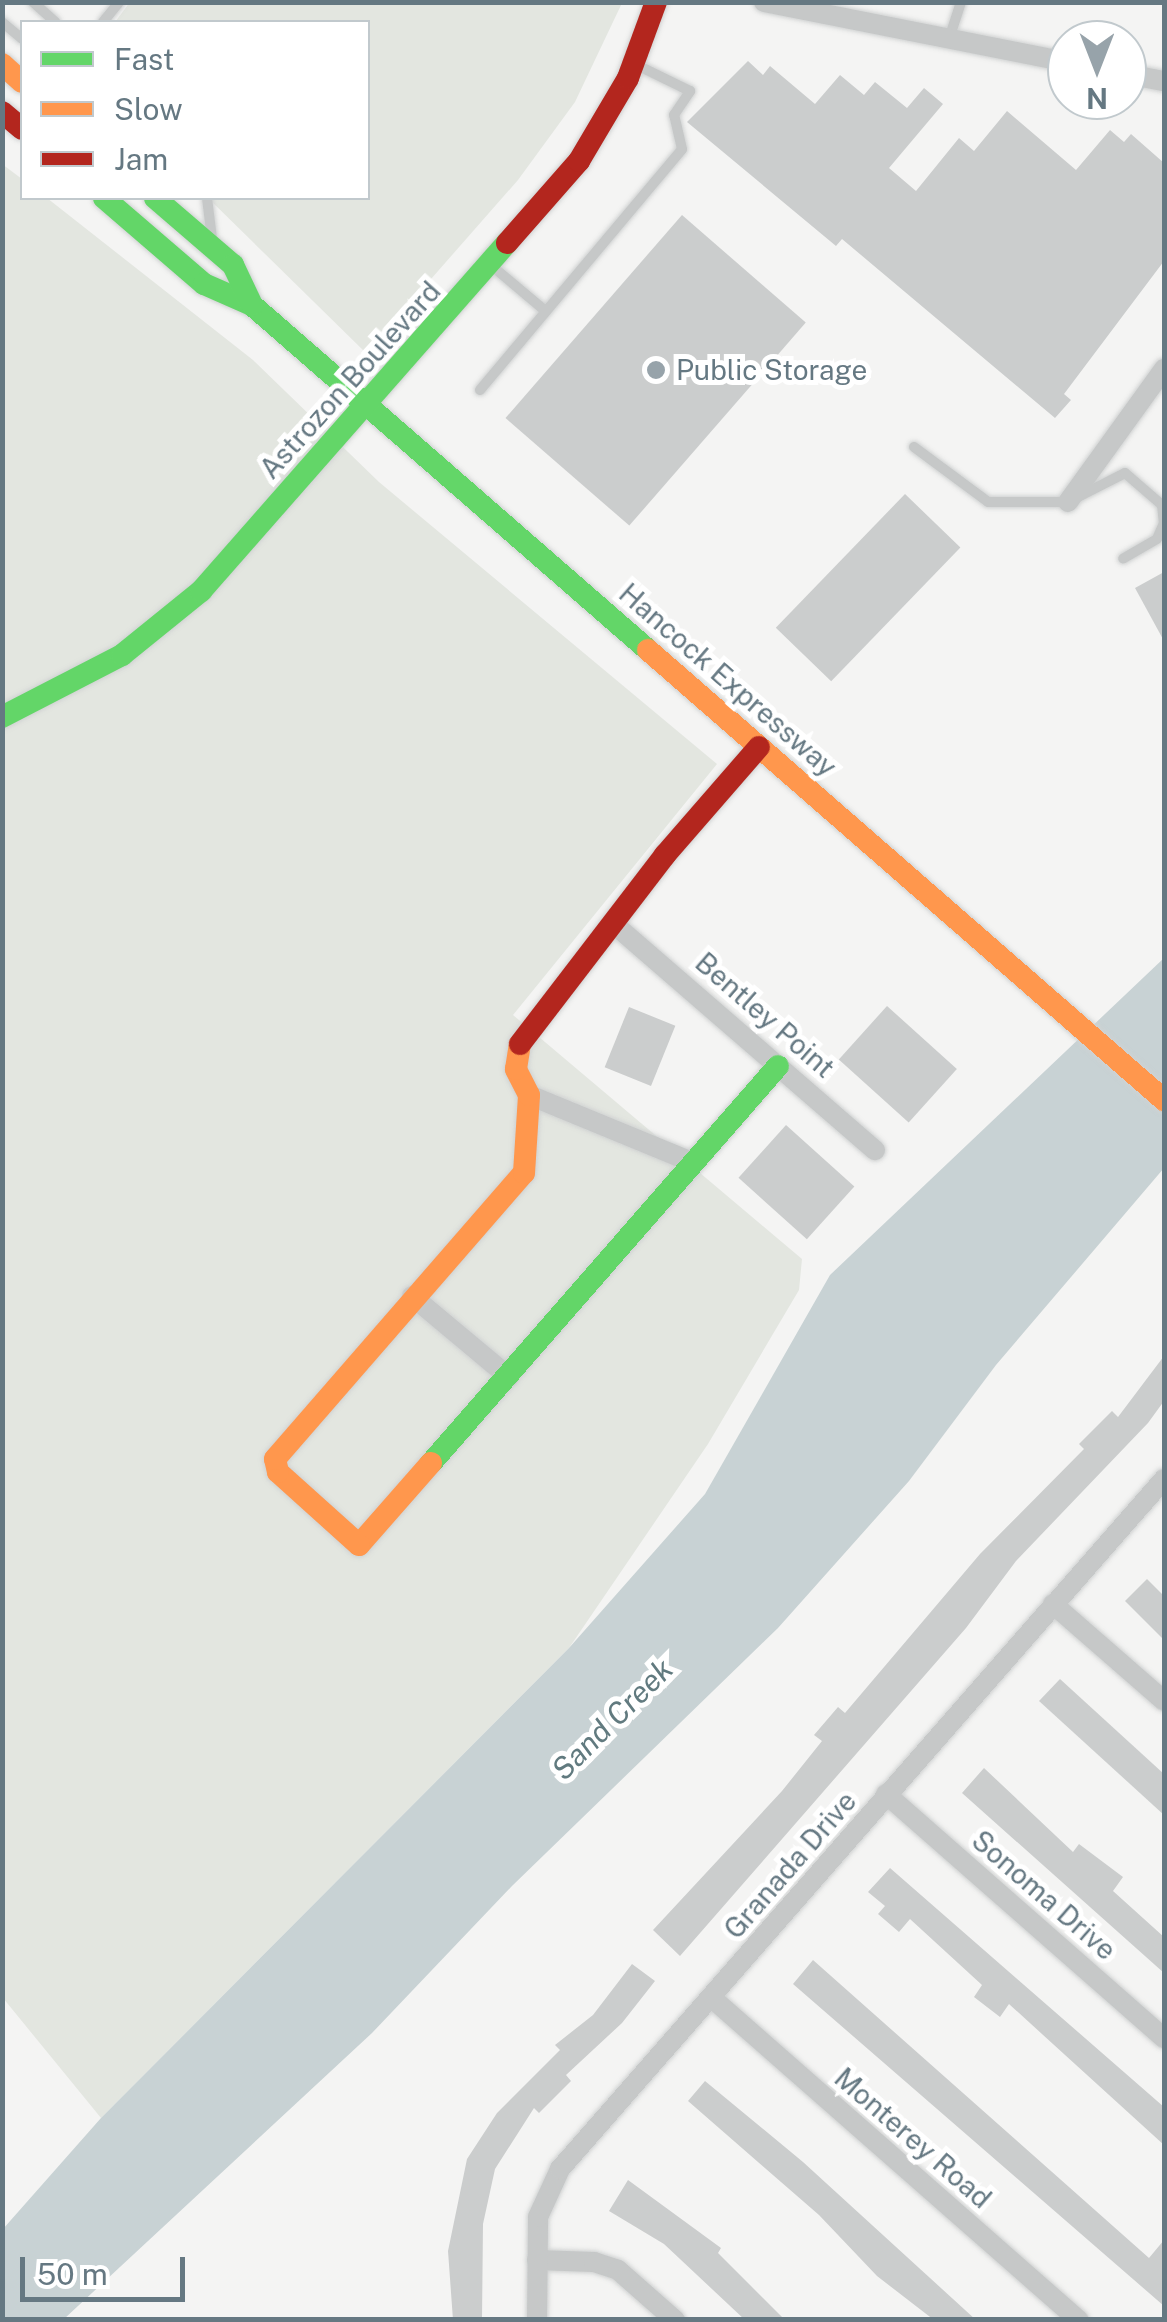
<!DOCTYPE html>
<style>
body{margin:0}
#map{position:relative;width:1167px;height:2322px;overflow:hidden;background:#f4f4f3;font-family:"Public Sans",sans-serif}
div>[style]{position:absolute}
.green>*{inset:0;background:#e3e6e0}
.water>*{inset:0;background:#c8d2d4}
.building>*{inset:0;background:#cbcdcd;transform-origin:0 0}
.roads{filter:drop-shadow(0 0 2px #d0d2d2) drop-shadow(0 0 2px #d0d2d2)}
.lane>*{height:10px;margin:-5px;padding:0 5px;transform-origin:5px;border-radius:5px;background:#c6c8c8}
.street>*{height:20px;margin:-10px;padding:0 10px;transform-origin:10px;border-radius:10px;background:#c6c8c8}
.fast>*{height:22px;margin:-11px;padding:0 11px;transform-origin:11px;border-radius:11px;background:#63d668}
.slow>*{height:22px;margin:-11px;padding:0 11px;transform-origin:11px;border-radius:11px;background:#ff974d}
.jam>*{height:22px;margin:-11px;padding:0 11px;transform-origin:11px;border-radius:11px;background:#b3261e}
.dots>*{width:28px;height:28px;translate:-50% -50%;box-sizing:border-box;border:5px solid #fff;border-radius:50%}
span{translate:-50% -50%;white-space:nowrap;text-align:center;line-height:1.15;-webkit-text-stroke:10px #fff;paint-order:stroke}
.poi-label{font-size:28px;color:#657882}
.left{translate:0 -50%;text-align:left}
.street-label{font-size:28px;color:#657882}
.water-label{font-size:30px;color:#617a7f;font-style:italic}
.frame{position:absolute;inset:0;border:5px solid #657882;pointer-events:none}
.legend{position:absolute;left:20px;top:20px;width:350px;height:180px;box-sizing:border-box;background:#fff;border:2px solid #c1c9cd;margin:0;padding:12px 18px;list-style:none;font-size:30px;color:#657882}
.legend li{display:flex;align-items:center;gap:20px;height:50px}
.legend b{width:50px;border:2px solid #c1c9cd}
.north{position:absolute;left:1047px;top:20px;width:100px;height:100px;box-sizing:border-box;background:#fff;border:2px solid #c1c9cd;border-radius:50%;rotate:180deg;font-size:28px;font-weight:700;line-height:40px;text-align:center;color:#657882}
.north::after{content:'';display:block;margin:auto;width:35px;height:45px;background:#97a3aa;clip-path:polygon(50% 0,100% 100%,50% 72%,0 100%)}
.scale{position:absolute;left:20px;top:2257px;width:165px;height:45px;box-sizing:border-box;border:5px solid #657882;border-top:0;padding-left:12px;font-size:30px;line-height:35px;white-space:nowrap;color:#657882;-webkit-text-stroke:8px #fff;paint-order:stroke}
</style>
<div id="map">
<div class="green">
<i style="clip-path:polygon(130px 2px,622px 3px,575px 102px,518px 180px,366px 353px,208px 198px,368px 198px,368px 22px,115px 22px)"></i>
<i style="clip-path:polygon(2px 164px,22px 179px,22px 198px,47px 198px,253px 360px,379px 482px,717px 764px,513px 1015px,802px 1259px,799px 1290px,708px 1444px,569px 1648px,101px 2118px,3px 1998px)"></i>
</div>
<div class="water">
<i style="clip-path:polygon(1164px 958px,1164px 1168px,996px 1365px,909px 1481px,778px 1628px,512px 1886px,372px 2033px,64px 2319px,3px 2320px,3px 2229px,101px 2118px,569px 1648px,705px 1494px,830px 1275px)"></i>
</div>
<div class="building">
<i style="clip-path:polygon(748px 61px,763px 75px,770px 66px,815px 104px,840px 75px,864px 95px,875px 82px,907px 108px,924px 88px,943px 104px,889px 168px,916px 191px,959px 138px,974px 151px,1007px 111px,1076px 170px,1110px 130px,1124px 142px,1131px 134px,1164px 163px,1164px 261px,1064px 394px,1071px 400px,1055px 418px,842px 239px,836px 246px,687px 122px)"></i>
<i style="left:682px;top:215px;width:164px;height:269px;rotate:41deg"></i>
<i style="left:905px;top:494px;width:77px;height:186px;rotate:44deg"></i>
<i style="clip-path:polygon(1164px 572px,1164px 641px,1135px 588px)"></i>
<i style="left:887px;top:1006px;width:94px;height:72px;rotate:42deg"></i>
<i style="left:629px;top:1007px;width:50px;height:65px;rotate:22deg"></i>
<i style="left:786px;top:1125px;width:92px;height:71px;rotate:42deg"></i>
<i style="clip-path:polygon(1164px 1356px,1164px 1401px,1148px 1423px,1016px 1561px,966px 1628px,680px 1956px,653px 1930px,782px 1791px,822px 1741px,814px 1735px,838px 1707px,845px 1713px,980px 1554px,1084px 1449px,1079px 1444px,1112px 1411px,1118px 1417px)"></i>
<i style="clip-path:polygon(1147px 1579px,1164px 1596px,1164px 1640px,1125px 1601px)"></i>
<i style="clip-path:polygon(1060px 1679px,1164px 1774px,1164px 1815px,1039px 1701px)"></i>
<i style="clip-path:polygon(984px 1768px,1073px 1852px,1079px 1844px,1123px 1877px,1113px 1891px,1164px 1937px,1164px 1973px,962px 1793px)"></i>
<i style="clip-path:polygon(890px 1868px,1164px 2107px,1164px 2145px,1009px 2004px,1000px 2017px,974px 1997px,982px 1985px,910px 1919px,899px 1932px,878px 1914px,885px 1906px,868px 1892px)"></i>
<i style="clip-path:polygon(813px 1960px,1149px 2258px,1164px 2240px,1164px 2306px,793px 1984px)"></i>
<i style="clip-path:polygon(632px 1964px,655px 1981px,622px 2023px,566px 2075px,571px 2081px,539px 2113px,534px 2108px,495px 2169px,483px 2224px,482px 2320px,453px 2320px,448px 2251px,467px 2159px,497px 2113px,560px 2050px,555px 2045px,593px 2015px)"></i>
<i style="clip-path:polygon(705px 2081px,803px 2162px,976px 2320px,934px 2320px,877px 2276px,819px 2215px,688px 2101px)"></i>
<i style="clip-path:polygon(628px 2180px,721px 2248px,718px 2253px,785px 2320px,745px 2320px,664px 2244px,609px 2211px)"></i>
</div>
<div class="roads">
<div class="lane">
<i style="left:33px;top:2px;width:30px;rotate:42deg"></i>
<i style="left:2px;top:22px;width:26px;rotate:40deg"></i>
<i style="left:103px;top:22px;width:26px;rotate:-51deg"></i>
<i style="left:949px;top:39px;width:39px;rotate:-72deg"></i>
<i style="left:207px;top:198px;width:38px;rotate:83deg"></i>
<i style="left:492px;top:266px;width:67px;rotate:40.1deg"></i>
<i style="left:480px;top:390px;width:314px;rotate:-50deg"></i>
<i style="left:682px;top:149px;width:35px;rotate:-103deg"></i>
<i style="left:674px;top:115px;width:29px;rotate:-56deg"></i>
<i style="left:690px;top:91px;width:61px;rotate:-153.9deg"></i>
<i style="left:914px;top:447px;width:92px;rotate:36.6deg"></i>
<i style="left:988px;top:502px;width:80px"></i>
<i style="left:1068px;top:502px;width:64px;rotate:-27deg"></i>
<i style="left:1125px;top:473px;width:49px;rotate:40.9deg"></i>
<i style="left:1162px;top:505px;width:18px;rotate:84deg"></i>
<i style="left:1164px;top:523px;width:17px;rotate:114deg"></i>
<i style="left:1157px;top:539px;width:39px;rotate:150deg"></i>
</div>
<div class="street">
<i style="left:764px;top:2px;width:309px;rotate:11.2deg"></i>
<i style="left:1127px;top:74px;width:38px;rotate:11deg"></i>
<i style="left:1068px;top:502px;width:164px;rotate:-54.2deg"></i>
<i style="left:615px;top:925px;width:344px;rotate:40.9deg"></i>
<i style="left:529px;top:1095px;width:178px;rotate:22.4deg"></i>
<i style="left:412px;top:1296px;width:126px;rotate:39.9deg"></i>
<i style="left:1053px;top:1604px;width:147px;rotate:41.1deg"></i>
<i style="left:886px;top:1794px;width:370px;rotate:41.3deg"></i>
<i style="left:712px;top:1998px;width:488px;rotate:41.3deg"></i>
<i style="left:537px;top:2260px;width:57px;rotate:2deg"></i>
<i style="left:594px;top:2262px;width:25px;rotate:18deg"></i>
<i style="left:618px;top:2270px;width:76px;rotate:41.3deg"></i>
<i style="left:537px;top:2320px;width:103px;rotate:-89.4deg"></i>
<i style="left:538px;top:2217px;width:53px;rotate:-65.4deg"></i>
<i style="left:560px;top:2169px;width:917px;rotate:-48.8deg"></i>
</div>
<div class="fast">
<i style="left:104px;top:198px;width:132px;rotate:40.7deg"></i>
<i style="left:204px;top:284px;width:52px;rotate:23.6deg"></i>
<i style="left:252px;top:305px;width:525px;rotate:41.06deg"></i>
<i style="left:155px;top:198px;width:103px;rotate:40.7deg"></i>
<i style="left:233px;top:265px;width:44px;rotate:64.6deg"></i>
<i style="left:2px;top:717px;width:135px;rotate:-27.3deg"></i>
<i style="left:122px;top:655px;width:102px;rotate:-39deg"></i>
<i style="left:201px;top:591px;width:463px;rotate:-48.7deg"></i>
<i style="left:431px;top:1463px;width:527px;rotate:-48.84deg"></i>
</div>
<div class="slow">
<i style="left:2px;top:64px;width:27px;rotate:42deg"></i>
<i style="left:648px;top:650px;width:685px;rotate:41.09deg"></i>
<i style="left:431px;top:1463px;width:109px;rotate:131.3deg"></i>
<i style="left:359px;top:1545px;width:109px;rotate:-138deg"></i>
<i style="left:278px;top:1472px;width:13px;rotate:-103deg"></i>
<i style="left:275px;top:1459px;width:379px;rotate:-49deg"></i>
<i style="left:524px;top:1173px;width:78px;rotate:-86.3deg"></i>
<i style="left:529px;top:1095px;width:29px;rotate:-117deg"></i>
<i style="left:516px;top:1069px;width:25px;rotate:-81deg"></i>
</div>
<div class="jam">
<i style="left:2px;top:112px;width:26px;rotate:40deg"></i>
<i style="left:507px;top:243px;width:109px;rotate:-48.7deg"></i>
<i style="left:579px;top:161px;width:96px;rotate:-59.4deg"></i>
<i style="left:628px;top:78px;width:81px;rotate:-69.8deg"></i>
<i style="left:520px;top:1044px;width:238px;rotate:-52.5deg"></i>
<i style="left:665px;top:855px;width:143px;rotate:-49deg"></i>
</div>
</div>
<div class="dots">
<i style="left:656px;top:370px;background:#97a3aa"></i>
</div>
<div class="poi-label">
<span class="left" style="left:676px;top:370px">Public Storage</span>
</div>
<div class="street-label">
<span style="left:350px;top:380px;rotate:-48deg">Astrozon Boulevard</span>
<span style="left:728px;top:680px;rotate:41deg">Hancock Expressway</span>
<span style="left:765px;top:1015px;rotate:41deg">Bentley Point</span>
<span style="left:790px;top:1865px;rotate:-49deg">Granada Drive</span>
<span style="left:1044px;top:1895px;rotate:41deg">Sonoma Drive</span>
<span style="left:913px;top:2138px;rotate:41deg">Monterey Road</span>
</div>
<div class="water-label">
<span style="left:612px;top:1719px;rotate:-45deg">Sand Creek</span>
</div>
<div class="frame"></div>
<ul class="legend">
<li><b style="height:12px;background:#63d668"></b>Fast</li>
<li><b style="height:12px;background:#ff974d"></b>Slow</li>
<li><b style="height:12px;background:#b3261e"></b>Jam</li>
</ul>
<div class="north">N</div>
<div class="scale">50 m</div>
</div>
